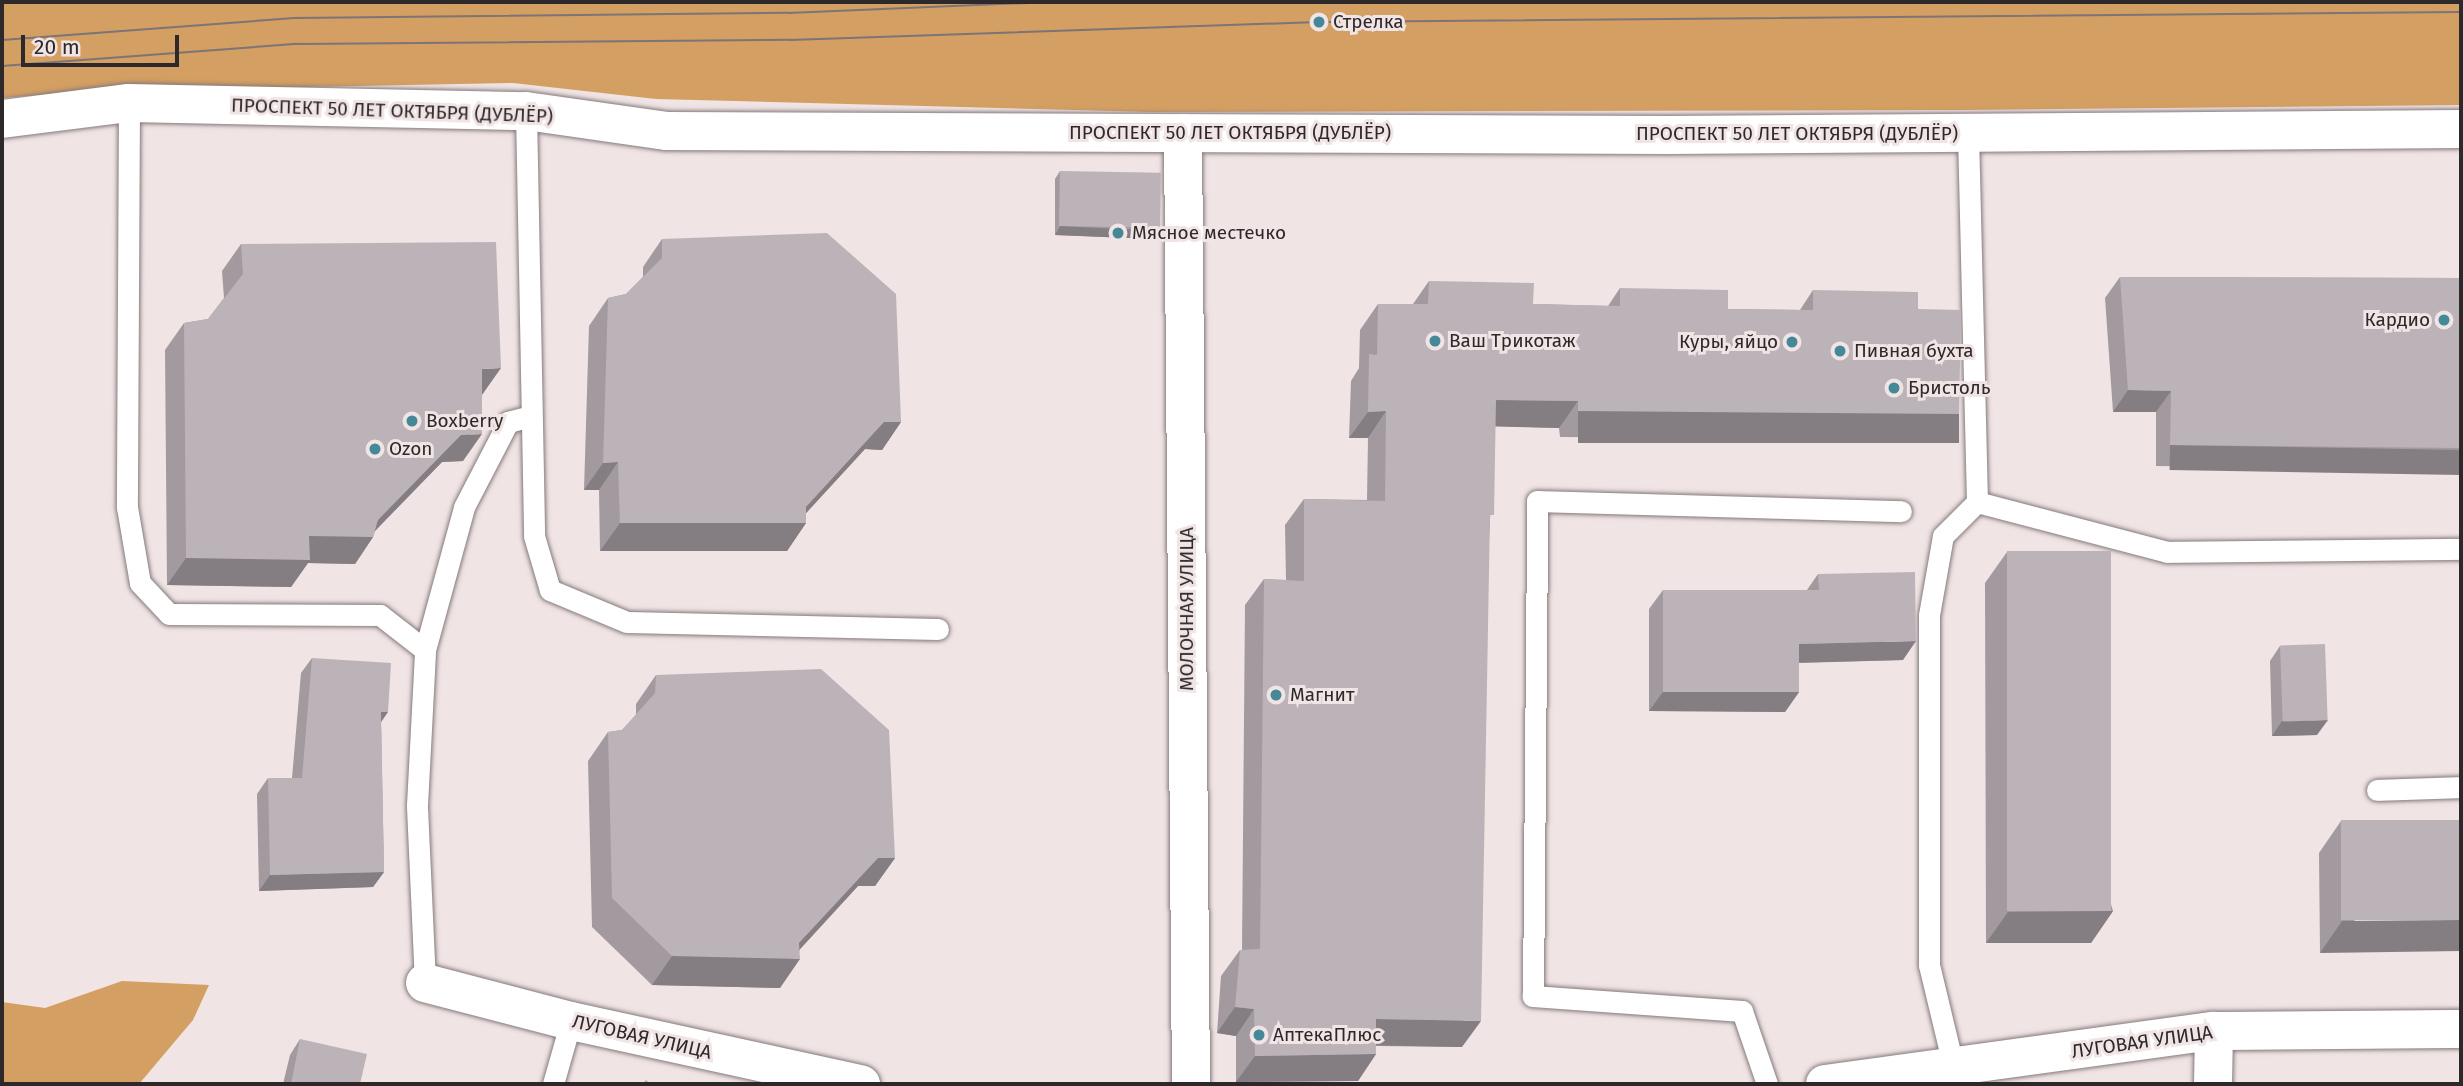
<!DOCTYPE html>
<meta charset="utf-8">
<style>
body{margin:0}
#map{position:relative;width:2463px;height:1086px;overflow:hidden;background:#f0e4e5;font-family:"Fira Sans",sans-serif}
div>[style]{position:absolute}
.forest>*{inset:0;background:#d49f62}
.roads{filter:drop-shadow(0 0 2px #857a7b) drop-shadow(0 0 2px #857a7b)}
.lane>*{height:21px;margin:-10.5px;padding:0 10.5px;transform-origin:10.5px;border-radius:10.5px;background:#fff}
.street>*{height:38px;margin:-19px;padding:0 19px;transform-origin:19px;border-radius:19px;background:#fff}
.secondary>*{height:38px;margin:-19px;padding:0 19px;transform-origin:19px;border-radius:19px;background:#fff}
.tram>*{height:2px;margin:-1px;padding:0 1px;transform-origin:1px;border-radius:1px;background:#7c7475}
.wall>*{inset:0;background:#a29a9f}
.shaded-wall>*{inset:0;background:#847d82;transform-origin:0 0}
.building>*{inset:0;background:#bcb3b9;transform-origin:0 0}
.dots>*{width:19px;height:19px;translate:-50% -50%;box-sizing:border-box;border:4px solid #f0e4e5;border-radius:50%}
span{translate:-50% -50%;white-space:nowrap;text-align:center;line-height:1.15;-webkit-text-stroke:6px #f0e4e5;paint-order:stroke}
.poi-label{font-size:19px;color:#2d2829}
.left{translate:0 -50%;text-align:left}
.right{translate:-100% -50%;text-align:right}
.street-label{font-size:19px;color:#2d2829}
.frame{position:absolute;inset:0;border:4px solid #2d2829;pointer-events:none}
.scale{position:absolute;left:21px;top:35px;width:158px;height:32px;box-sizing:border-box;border:4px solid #2d2829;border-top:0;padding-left:9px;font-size:21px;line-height:24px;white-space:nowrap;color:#2d2829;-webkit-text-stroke:5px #f0e4e5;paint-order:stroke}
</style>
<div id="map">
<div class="forest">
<i style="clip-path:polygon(2px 2px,2461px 2px,2461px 105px,1965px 110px,1150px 112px,656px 99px,513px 83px,91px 91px,2px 98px)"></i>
<i style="clip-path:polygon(122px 981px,209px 985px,193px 1020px,139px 1084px,2px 1084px,2px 1002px,45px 1008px)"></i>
</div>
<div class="roads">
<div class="lane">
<i style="left:129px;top:103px;width:404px;rotate:90.3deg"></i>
<i style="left:127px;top:507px;width:77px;rotate:80.3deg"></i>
<i style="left:140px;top:583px;width:42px;rotate:46.9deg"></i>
<i style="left:169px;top:614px;width:211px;rotate:0.3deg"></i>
<i style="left:380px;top:615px;width:57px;rotate:37.9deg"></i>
<i style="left:526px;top:111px;width:425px;rotate:88.9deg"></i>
<i style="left:534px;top:536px;width:56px;rotate:73.5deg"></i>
<i style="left:550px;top:590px;width:83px;rotate:22.6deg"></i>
<i style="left:627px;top:622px;width:311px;rotate:1.3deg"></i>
<i style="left:1977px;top:502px;width:196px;rotate:14.7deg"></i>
<i style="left:2167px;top:552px;width:294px;rotate:-0.6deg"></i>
<i style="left:2377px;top:790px;width:84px;rotate:-2deg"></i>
<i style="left:425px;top:983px;width:178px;rotate:-92.6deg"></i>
<i style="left:417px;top:805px;width:155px;rotate:-87deg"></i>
<i style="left:425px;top:650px;width:148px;rotate:-74.7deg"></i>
<i style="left:464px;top:507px;width:96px;rotate:-62.6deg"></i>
<i style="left:508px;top:422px;width:24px;rotate:-15deg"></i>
<i style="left:1954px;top:1069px;width:107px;rotate:-103.5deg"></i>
<i style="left:1929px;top:965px;width:350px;rotate:-90deg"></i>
<i style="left:1929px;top:615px;width:80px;rotate:-80deg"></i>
<i style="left:1943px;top:536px;width:48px;rotate:-45deg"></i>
<i style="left:1977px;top:502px;width:369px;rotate:-91.4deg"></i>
<i style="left:553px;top:1084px;width:66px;rotate:-74.1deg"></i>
<i style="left:1767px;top:1084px;width:77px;rotate:-108.9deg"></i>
<i style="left:1742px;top:1011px;width:210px;rotate:-175.9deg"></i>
<i style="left:1533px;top:996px;width:495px;rotate:-89.5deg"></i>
<i style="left:1537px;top:501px;width:364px;rotate:1.6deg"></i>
</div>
<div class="street">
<i style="left:1183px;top:133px;width:951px;rotate:89.52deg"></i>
<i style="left:425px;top:983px;width:151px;rotate:14.6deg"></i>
<i style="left:571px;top:1021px;width:297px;rotate:12.3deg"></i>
<i style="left:1825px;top:1084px;width:393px;rotate:-7.8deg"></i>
<i style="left:2214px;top:1031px;width:247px;rotate:-0.5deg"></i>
<i style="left:2213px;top:1084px;width:53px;rotate:-88.9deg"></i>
</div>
<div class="secondary">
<i style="left:2px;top:119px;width:128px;rotate:-7.2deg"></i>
<i style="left:129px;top:103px;width:397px;rotate:1.2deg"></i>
<i style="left:526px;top:111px;width:141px;rotate:8.1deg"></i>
<i style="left:666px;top:131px;width:1002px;rotate:0.23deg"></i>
<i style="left:1668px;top:135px;width:793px;rotate:-0.43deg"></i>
</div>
</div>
<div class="tram">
<i style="left:2px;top:40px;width:293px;rotate:-4.3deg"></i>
<i style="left:294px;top:18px;width:494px;rotate:-0.6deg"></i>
<i style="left:788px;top:13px;width:259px;rotate:-2.4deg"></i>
<i style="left:2px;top:66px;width:296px;rotate:-4.3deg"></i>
<i style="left:297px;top:44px;width:493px;rotate:-0.5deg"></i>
<i style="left:790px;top:40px;width:529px;rotate:-1.95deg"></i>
<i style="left:1319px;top:22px;width:1142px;rotate:-0.5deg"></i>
</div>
<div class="wall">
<i style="clip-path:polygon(1060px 171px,1160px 231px,1154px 239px,1055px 235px,1055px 179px)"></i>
<i style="clip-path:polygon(662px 239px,901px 422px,882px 450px,865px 449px,806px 513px,806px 523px,787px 551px,600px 551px,599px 490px,584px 490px,589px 326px,608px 298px,626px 294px,643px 277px,643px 267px)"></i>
<i style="clip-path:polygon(241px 244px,482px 394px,463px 461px,442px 462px,375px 531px,373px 537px,355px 564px,308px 563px,291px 587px,167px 585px,165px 350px,184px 323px,208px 319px,224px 298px,222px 271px)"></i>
<i style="clip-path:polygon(2120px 277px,2461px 278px,2461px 470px,2156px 466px,2156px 412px,2113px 412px,2105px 298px)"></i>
<i style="clip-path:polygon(1429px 281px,1533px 304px,1608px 306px,1620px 288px,1728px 309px,1800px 310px,1813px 290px,1918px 309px,1940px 440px,1560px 437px,1559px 428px,1495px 426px,1462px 1047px,1376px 1046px,1376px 1054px,1358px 1081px,1236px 1082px,1236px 1036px,1217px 1033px,1221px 976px,1240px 950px,1242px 950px,1245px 605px,1264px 579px,1286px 580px,1285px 525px,1304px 499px,1367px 500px,1368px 438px,1349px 438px,1351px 381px,1359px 368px,1360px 330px,1378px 304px,1413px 304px)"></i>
<i style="clip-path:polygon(2007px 552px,2113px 911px,2091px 943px,1986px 943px,1985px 583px)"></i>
<i style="clip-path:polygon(1818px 574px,1903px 660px,1799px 663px,1799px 692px,1785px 712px,1649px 711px,1649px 609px,1663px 590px,1807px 590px)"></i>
<i style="clip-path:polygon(2280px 646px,2317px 735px,2272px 736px,2270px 661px)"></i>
<i style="clip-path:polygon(312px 658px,381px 723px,384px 872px,373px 887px,259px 891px,257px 794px,268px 778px,292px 778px,301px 673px)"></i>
<i style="clip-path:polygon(656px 675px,895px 858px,875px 886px,858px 886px,800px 949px,780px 988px,652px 985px,592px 927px,588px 761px,608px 732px,622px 730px,636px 715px,636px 704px)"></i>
<i style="clip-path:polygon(2461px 820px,2320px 953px,2319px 853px,2341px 821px)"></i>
<i style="clip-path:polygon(300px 1039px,360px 1084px,283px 1084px,290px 1055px)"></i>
</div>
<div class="shaded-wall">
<i style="clip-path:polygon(1060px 226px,1160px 231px,1154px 239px,1055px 235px)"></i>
<i style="clip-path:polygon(501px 368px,482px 395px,482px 369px)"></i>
<i style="clip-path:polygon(2128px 390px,2171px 391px,2156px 412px,2113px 412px)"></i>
<i style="clip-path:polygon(1496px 400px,1578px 401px,1559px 428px,1477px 426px)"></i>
<i style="clip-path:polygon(1386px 411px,1368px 438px,1349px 438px,1368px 412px)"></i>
<i style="left:1578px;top:411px;width:381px;height:32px"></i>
<i style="clip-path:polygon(884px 422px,901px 422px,882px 450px,865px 449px,797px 523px,806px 523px,787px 551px,600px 551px,620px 523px)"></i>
<i style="clip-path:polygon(482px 434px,463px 461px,442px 462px,369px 537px,373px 537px,355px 564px,308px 563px,291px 587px,167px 585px,186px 558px,309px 536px,461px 435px)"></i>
<i style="left:2170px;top:445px;width:291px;height:25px;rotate:1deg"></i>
<i style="clip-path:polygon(618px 462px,599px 490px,584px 490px,603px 463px)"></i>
<i style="clip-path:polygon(1916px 641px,1903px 660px,1786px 663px,1799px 644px)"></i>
<i style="clip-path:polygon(1663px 692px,1799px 692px,1785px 712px,1649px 711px)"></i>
<i style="clip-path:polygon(381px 712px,388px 712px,377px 728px)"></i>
<i style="clip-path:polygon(2328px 720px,2317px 735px,2272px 736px,2282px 721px)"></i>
<i style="clip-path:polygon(878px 858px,895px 858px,875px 886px,858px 886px,791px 959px,800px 959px,780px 988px,652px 985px,672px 956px)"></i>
<i style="clip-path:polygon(384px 872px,373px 887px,259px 891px,270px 875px)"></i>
<i style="clip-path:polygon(2113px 911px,2091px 943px,1986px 943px,2008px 912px)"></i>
<i style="clip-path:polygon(2461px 920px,2461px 951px,2320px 953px,2342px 921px)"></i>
<i style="clip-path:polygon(1235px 1007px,1254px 1009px,1236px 1036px,1217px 1033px)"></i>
<i style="clip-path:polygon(1376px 1019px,1481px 1021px,1462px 1047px,1358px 1045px)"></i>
<i style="clip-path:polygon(1376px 1054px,1358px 1081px,1236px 1082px,1255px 1056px)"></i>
</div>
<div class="building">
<i style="left:1060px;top:171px;width:101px;height:55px;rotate:1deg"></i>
<i style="clip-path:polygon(827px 233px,896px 294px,901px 422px,884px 422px,806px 507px,806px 523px,620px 523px,618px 462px,603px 463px,608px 298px,626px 294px,662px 258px,662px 239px)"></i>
<i style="clip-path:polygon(496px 242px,501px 368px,482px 369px,482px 434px,461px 435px,378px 520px,373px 537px,309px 536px,310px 560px,186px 558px,184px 323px,208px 319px,243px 274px,241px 244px)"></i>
<i style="clip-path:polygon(2120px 277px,2461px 278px,2461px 448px,2170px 445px,2171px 391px,2128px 390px)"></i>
<i style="clip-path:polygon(1429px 281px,1534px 283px,1533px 304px,1620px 306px,1620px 288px,1728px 290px,1728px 309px,1813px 310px,1813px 290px,1918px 292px,1918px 309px,1961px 310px,1959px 414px,1578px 411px,1578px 401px,1496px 400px,1494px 515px,1490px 515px,1481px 1021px,1376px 1019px,1376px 1054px,1255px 1056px,1254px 1009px,1235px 1007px,1240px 950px,1260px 949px,1264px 579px,1304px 581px,1304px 499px,1385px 501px,1386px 411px,1368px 412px,1369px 354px,1377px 355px,1378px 304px,1428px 304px)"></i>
<i style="left:2111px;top:551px;width:360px;height:104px;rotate:90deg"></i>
<i style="clip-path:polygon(1915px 572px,1916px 641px,1799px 644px,1799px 692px,1663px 692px,1663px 590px,1819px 590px,1818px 574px)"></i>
<i style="left:2325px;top:644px;width:76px;height:45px;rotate:88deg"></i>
<i style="clip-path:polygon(312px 658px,391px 663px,388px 712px,381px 712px,384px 872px,270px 875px,268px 778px,302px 778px)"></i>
<i style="clip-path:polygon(821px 669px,889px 730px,895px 858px,878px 858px,799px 943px,800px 959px,672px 956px,612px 898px,608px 732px,622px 730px,655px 693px,656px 675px)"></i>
<i style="left:2461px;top:820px;width:100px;height:120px;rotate:90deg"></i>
<i style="clip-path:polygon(300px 1039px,367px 1054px,360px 1084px,291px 1084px)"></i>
<i style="clip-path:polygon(646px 1080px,651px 1084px,642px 1084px)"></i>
</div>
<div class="dots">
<i style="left:1319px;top:22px;background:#458898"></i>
<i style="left:1118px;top:233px;background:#458898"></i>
<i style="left:2444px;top:320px;background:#458898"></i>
<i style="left:1435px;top:341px;background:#458898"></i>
<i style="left:1792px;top:342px;background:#458898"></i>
<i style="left:1840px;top:351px;background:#458898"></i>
<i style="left:1894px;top:388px;background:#458898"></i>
<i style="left:412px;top:421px;background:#458898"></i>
<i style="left:375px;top:449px;background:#458898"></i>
<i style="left:1276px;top:695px;background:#458898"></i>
<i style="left:1259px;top:1035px;background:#458898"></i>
</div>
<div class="poi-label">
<span class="left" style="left:1333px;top:22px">Стрелка</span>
<span class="left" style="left:1132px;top:233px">Мясное местечко</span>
<span class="right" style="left:2430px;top:320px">Кардио</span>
<span class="left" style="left:1449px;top:341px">Ваш Трикотаж</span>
<span class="right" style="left:1778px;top:342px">Куры, яйцо</span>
<span class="left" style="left:1854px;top:351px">Пивная бухта</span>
<span class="left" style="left:1908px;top:388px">Бристоль</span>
<span class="left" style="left:426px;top:421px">Boxberry</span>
<span class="left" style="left:389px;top:449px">Ozon</span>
<span class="left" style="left:1290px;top:695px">Магнит</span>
<span class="left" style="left:1273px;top:1035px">АптекаПлюс</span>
</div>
<div class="street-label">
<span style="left:392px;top:111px;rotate:2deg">ПРОСПЕКТ 50 ЛЕТ ОКТЯБРЯ (ДУБЛЁР)</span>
<span style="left:1230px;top:133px">ПРОСПЕКТ 50 ЛЕТ ОКТЯБРЯ (ДУБЛЁР)</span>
<span style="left:1797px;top:134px">ПРОСПЕКТ 50 ЛЕТ ОКТЯБРЯ (ДУБЛЁР)</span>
<span style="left:1187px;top:609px;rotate:-90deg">МОЛОЧНАЯ УЛИЦА</span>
<span style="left:642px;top:1037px;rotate:13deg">ЛУГОВАЯ УЛИЦА</span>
<span style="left:2142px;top:1042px;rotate:-8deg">ЛУГОВАЯ УЛИЦА</span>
</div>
<div class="frame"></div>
<div class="scale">20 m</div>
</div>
